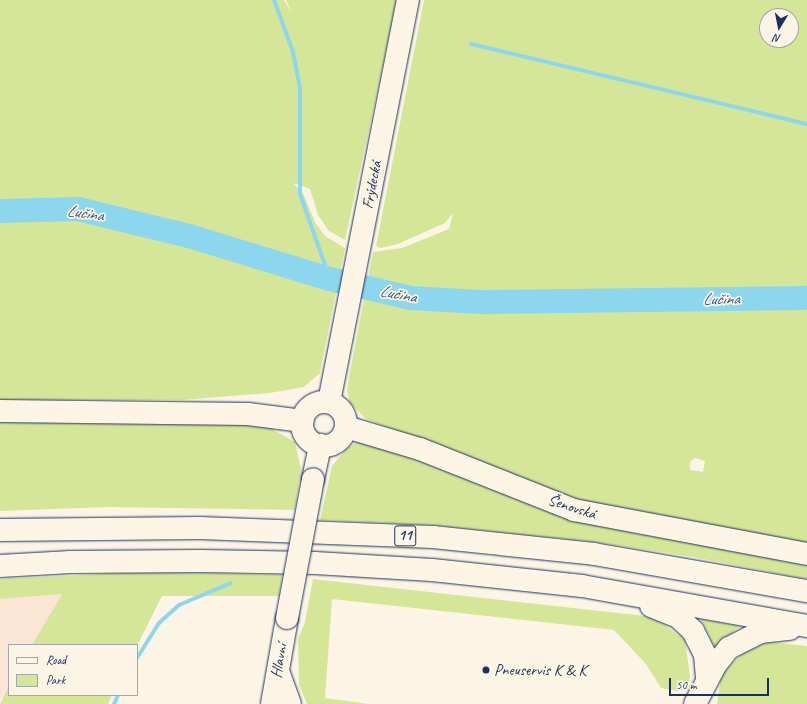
<!DOCTYPE html>
<meta charset="utf-8">
<style>
body{margin:0}
#map{position:relative;width:807px;height:704px;overflow:hidden;background:#fcf5e5;font-family:Caveat,sans-serif}
div>[style]{position:absolute}
.built>*{inset:0;background:#fbe5d5}
.green>*{inset:0;background:#d6e699}
.stream>*{height:4px;margin:-2px;padding:0 2px;transform-origin:2px;border-radius:2px;background:#8cd7ed}
.river>*{height:24px;margin:-12px;padding:0 12px;transform-origin:12px;border-radius:12px;background:#8cd7ed}
.roads{filter:drop-shadow(0 0 1px #1b2f5e) drop-shadow(0 0 1px #1b2f5e)}
.secondary>*{height:22px;margin:-11px;padding:0 11px;transform-origin:11px;border-radius:11px;background:#fcf5e5}
.secondary>.ring{margin:-11px;padding:0;box-sizing:content-box;background:none;border:22px solid #fcf5e5;border-radius:50%}
.trunk>*{height:22px;margin:-11px;padding:0 11px;transform-origin:11px;border-radius:11px;background:#fcf5e5}
.bridges{filter:drop-shadow(0 0 1px #1b2f5e) drop-shadow(0 0 1px #1b2f5e)}
.secondary-bridge>*{height:22px;margin:-11px;padding:0 11px;transform-origin:11px;border-radius:11px;background:#fcf5e5}
.dots>*{width:11px;height:11px;translate:-50% -50%;box-sizing:border-box;border:2px solid #fcf5e5;border-radius:50%}
span{translate:-50% -50%;white-space:nowrap;text-align:center;line-height:1.15;-webkit-text-stroke:3.5px #fcf5e5;paint-order:stroke}
.shield-label span{padding:1px 3px;background:#fcf5e5;border:1px solid;border-radius:3px;-webkit-text-stroke-width:0}
.shield-label{font-size:15px;color:#1b2f5e;font-weight:700}
.street-label{font-size:16px;color:#1b2f5e}
.poi-label{font-size:16px;color:#1b2f5e}
.left{translate:0 -50%;text-align:left}
.water-label{font-size:17px;color:#375982;font-style:italic}
.legend{position:absolute;left:8px;top:644px;width:130px;height:52px;box-sizing:border-box;background:#fcf5e5;border:1px solid #a2a6af;margin:0;padding:5px 7px;list-style:none;font-size:12px;color:#1b2f5e}
.legend li{display:flex;align-items:center;gap:8px;height:20px}
.legend b{width:20px;border:1px solid #a2a6af}
.north{position:absolute;left:759px;top:8px;width:40px;height:40px;box-sizing:border-box;background:#fcf5e5;border:1px solid #a2a6af;border-radius:50%;rotate:190deg;font-size:11px;font-weight:700;line-height:16px;text-align:center;color:#1b2f5e}
.north::after{content:'';display:block;margin:auto;width:14px;height:18px;background:#1b2f5e;clip-path:polygon(50% 0,100% 100%,50% 72%,0 100%)}
.scale{position:absolute;left:669px;top:678px;width:100px;height:18px;box-sizing:border-box;border:2px solid #1b2f5e;border-top:0;padding-left:5px;font-size:12px;line-height:14px;white-space:nowrap;color:#1b2f5e;-webkit-text-stroke:3px #fcf5e5;paint-order:stroke}
</style>
<div id="map">
<div class="built">
<i style="clip-path:polygon(62px 594px,32px 645px,9px 645px,9px 685px,0 701px,0 599px)"></i>
</div>
<div class="green">
<i style="clip-path:polygon(0 0,284px 0,291px 12px,286px 0,397px 0,345px 240px,329px 231px,318px 215px,310px 189px,293px 183px,303px 193px,315px 222px,325px 236px,345px 248px,320px 373px,304px 387px,270px 393px,182px 400px,0 400px)"></i>
<i style="clip-path:polygon(evenodd,424px 0,807px 0,807px 547px,589px 505px,366px 419px,350px 403px,347px 391px,349px 377px,373px 252px,402px 248px,449px 229px,453px 213px,445px 223px,398px 244px,381px 248px,376px 246px,424px 0,767px 16px,791px 16px,791px 40px,767px 40px,767px 16px,424px 0,695px 458px,705px 461px,703px 472px,690px 470px,690px 462px,695px 458px)"></i>
<i style="clip-path:polygon(0 421px,236px 423px,270px 428px,295px 442px,301px 469px,295px 510px,108px 507px,0 511px)"></i>
<i style="clip-path:polygon(363px 441px,807px 563px,807px 579px,693px 557px,595px 542px,432px 525px,320px 520px,332px 466px,345px 450px,357px 442px)"></i>
<i style="clip-path:polygon(121px 573px,203px 573px,282px 575px,279px 596px,162px 596px,137px 646px,32px 645px,62px 594px,0 599px,0 579px)"></i>
<i style="clip-path:polygon(313px 579px,654px 617px,685px 640px,690px 676px,688px 688px,677px 691px,661px 688px,646px 664px,614px 630px,332px 599px,325px 698px,369px 704px,307px 704px,299px 685px,298px 639px,305px 622px)"></i>
<i style="clip-path:polygon(701px 619px,740px 626px,715px 647px)"></i>
<i style="clip-path:polygon(769px 642px,807px 646px,807px 704px,717px 704px,721px 675px,744px 652px)"></i>
<i style="clip-path:polygon(9px 685px,9px 695px,112px 695px,108px 704px,0 704px)"></i>
</div>
<div class="stream">
<i style="left:274px;top:0;width:55px;rotate:69.9deg"></i>
<i style="left:293px;top:52px;width:37px;rotate:79deg"></i>
<i style="left:300px;top:88px;width:106px;rotate:90deg"></i>
<i style="left:300px;top:194px;width:90px;rotate:70.6deg"></i>
<i style="left:471px;top:44px;width:345px;rotate:13.4deg"></i>
<i style="left:137px;top:658px;width:41px;rotate:-57.8deg"></i>
<i style="left:159px;top:623px;width:27px;rotate:-42deg"></i>
<i style="left:179px;top:605px;width:56px;rotate:-22.9deg"></i>
<i style="left:114px;top:704px;width:10px;rotate:-66deg"></i>
</div>
<div class="river">
<i style="left:0;top:211px;width:78px;rotate:-1.5deg"></i>
<i style="left:78px;top:209px;width:114px;rotate:13.7deg"></i>
<i style="left:189px;top:236px;width:147px;rotate:17deg"></i>
<i style="left:330px;top:279px;width:83px;rotate:13.2deg"></i>
<i style="left:411px;top:298px;width:70px;rotate:3.3deg"></i>
<i style="left:481px;top:302px;width:326px;rotate:-0.7deg"></i>
</div>
<div class="roads">
<div class="secondary">
<i style="left:329px;top:402px;width:410px;rotate:-78.9deg"></i>
<i class="ring" style="left:302px;top:402px;width:22px;height:22px"></i>
<i style="left:346px;top:427px;width:77px;rotate:16.6deg"></i>
<i style="left:420px;top:449px;width:166px;rotate:21.6deg"></i>
<i style="left:574px;top:510px;width:237px;rotate:10.7deg"></i>
<i style="left:313px;top:479px;width:35px;rotate:-78deg"></i>
<i style="left:272px;top:704px;width:87px;rotate:-80.1deg"></i>
</div>
<div class="trunk">
<i style="left:0;top:411px;width:248px;rotate:0.7deg"></i>
<i style="left:248px;top:414px;width:55px;rotate:7.3deg"></i>
<i style="left:0;top:530px;width:200px;rotate:-0.6deg"></i>
<i style="left:200px;top:528px;width:233px;rotate:2.2deg"></i>
<i style="left:433px;top:537px;width:162px;rotate:6deg"></i>
<i style="left:594px;top:554px;width:216px;rotate:9.9deg"></i>
<i style="left:0;top:566px;width:71px;rotate:-3.2deg"></i>
<i style="left:71px;top:562px;width:130px;rotate:-0.4deg"></i>
<i style="left:201px;top:561px;width:114px;rotate:1deg"></i>
<i style="left:315px;top:563px;width:117px;rotate:3.4deg"></i>
<i style="left:432px;top:570px;width:151px;rotate:6.1deg"></i>
<i style="left:582px;top:586px;width:229px;rotate:10.1deg"></i>
<i style="left:651px;top:606px;width:29px;rotate:22deg"></i>
<i style="left:678px;top:617px;width:21px;rotate:43deg"></i>
<i style="left:693px;top:631px;width:27px;rotate:63deg"></i>
<i style="left:705px;top:655px;width:24px;rotate:85deg"></i>
<i style="left:278px;top:671px;width:35px;rotate:70deg"></i>
<i style="left:695px;top:704px;width:45px;rotate:-62.3deg"></i>
<i style="left:716px;top:664px;width:21px;rotate:-51deg"></i>
<i style="left:729px;top:648px;width:35px;rotate:-27deg"></i>
<i style="left:760px;top:632px;width:30px;rotate:-6deg"></i>
</div>
</div>
<div class="bridges">
<div class="secondary-bridge">
<i style="left:287px;top:618px;width:141px;rotate:-79.4deg"></i>
</div>
</div>
<div class="dots">
<i style="left:486px;top:670px;background:#1b2f5e"></i>
</div>
<div class="shield-label">
<span style="left:405px;top:536px">11</span>
</div>
<div class="street-label">
<span style="left:372px;top:185px;rotate:-79deg">Frýdecká</span>
<span style="left:572px;top:507px;rotate:18deg">Šenovská</span>
<span style="left:279px;top:661px;rotate:-80deg">Hlavní</span>
</div>
<div class="poi-label">
<span class="left" style="left:494px;top:670px">Pneuservis K &amp; K</span>
</div>
<div class="water-label">
<span style="left:85px;top:213px;rotate:8deg">Lučina</span>
<span style="left:398px;top:294px;rotate:11deg">Lučina</span>
<span style="left:721px;top:299px;rotate:-1deg">Lučina</span>
</div>
<ul class="legend">
<li><b style="height:5px;background:#fcf5e5"></b>Road</li>
<li><b style="height:11px;background:#d6e699"></b>Park</li>
</ul>
<div class="north">N</div>
<div class="scale">50 m</div>
</div>
